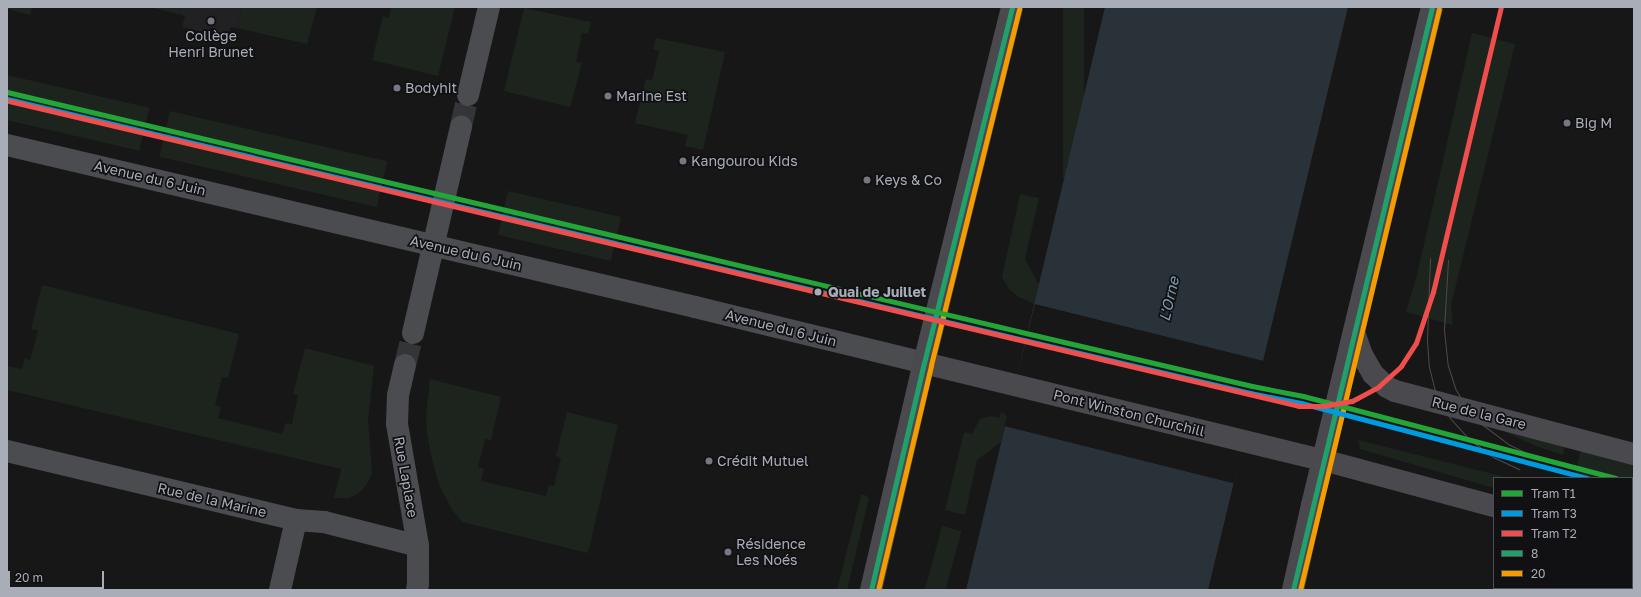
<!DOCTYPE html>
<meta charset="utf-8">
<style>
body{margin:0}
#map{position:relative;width:1641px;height:597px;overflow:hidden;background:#171717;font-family:"Golos Text",sans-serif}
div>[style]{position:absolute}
.built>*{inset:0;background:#212123}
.green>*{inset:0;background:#1d241e;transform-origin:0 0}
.water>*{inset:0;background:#2a3239}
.pier>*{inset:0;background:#171717;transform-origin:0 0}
.minor-tunnel>*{height:22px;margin-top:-11px;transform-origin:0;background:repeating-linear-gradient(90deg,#343537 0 22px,transparent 0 33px)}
.minor>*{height:22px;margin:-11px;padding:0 11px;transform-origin:11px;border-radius:11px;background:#4b4c50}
.tertiary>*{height:22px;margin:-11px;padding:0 11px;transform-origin:11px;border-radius:11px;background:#4b4c50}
.secondary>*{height:22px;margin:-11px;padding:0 11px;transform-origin:11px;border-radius:11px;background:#4a4a4e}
.tram>*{height:1px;margin:-0.5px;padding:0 0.5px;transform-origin:0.5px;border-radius:0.5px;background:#4b4c4f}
.bus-1>*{height:5px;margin:-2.5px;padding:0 2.5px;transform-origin:2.5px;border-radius:2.5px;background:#20a06b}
.bus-2>*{height:5px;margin:-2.5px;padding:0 2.5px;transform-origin:2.5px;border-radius:2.5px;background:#f59c00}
.tram-1>*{height:5px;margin:-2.5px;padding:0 2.5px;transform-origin:2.5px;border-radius:2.5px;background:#23a638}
.tram-2>*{height:5px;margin:-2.5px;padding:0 2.5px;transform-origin:2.5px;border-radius:2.5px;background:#009adf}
.tram-3>*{height:5px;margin:-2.5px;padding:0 2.5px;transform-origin:2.5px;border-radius:2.5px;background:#ef4e4d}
.dots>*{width:11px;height:11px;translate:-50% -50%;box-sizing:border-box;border:2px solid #111113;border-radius:50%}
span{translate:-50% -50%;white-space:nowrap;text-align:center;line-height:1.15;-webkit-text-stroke:3.5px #111113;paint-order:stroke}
.poi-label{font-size:14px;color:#a8adb8}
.left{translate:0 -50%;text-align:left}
.street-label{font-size:14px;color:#a8adb8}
.stop-label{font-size:14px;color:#a8adb8;font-weight:700}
.water-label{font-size:15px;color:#7f9bb3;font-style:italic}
.frame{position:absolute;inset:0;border:8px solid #a8adb8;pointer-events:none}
.legend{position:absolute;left:1493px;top:477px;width:140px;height:112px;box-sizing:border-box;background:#111113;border:1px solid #4d4f55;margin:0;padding:5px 7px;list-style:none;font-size:12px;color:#a8adb8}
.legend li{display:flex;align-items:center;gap:8px;height:20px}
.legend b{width:20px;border:1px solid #4d4f55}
.scale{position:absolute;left:8px;top:571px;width:96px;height:18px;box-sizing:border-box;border:2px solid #a8adb8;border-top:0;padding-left:5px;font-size:12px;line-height:14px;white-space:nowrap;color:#a8adb8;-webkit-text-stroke:3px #111113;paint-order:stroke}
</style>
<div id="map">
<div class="built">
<i style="clip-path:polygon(181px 7px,242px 7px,237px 28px,231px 27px,228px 38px,182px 27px,185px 16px,179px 14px)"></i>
</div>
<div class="green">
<i style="clip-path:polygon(7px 7px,32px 7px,30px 15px,7px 9px)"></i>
<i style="clip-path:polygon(149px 7px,181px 7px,179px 14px)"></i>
<i style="clip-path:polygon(242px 7px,317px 7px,307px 44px,237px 28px)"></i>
<i style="clip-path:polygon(391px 7px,455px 7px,438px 76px,372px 60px,383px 16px,389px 18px)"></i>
<i style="left:1063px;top:7px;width:21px;height:171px"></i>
<i style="clip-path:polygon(524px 8px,591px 22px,588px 34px,582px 33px,576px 62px,582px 63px,570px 107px,504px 91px)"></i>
<i style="clip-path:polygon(1472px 33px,1515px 44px,1451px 305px,1453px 325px,1406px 312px,1417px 275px)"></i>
<i style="clip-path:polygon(656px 38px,725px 52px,703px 150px,685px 146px,688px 135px,635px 123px,646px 79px,652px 80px,659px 51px,653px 49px)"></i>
<i style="left:7px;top:75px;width:146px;height:44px;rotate:13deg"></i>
<i style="left:170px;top:111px;width:223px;height:47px;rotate:13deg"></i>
<i style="left:508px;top:191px;width:116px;height:45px;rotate:13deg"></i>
<i style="clip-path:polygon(1020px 194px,1039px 198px,1025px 259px,1039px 285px,1035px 304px,1018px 297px,1009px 289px,1002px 277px)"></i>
<i style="clip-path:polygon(42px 285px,239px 334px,228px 378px,222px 377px,215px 405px,221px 407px,218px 418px,282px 434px,286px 423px,292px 424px,298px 395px,293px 394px,305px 348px,374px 366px,368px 419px,372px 473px,367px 484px,359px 493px,349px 498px,334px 498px,341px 469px,7px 390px,7px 366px,22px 369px,25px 358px,30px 360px,38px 330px,31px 329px)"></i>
<i style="clip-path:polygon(430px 379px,501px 397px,491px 440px,485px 439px,478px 467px,484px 469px,481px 481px,546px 496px,549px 485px,554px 486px,561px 458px,556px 456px,567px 412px,618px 425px,588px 553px,462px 522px,453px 511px,440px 487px,433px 464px,427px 434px,426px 415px)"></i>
<i style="clip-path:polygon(1001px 412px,1007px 416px,1001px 442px,977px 460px,965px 515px,945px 510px,964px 432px,972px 434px,980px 419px,991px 416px,999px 418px)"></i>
<i style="clip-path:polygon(1499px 429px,1565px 445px,1563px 455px,1536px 446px)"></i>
<i style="clip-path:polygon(1358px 440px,1509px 478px,1494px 478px,1494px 488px,1360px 449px)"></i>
<i style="clip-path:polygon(1581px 448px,1634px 463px,1634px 515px,1632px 514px,1632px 478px,1575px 478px)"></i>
<i style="clip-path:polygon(861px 495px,865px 495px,869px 498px,847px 590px,837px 590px)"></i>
<i style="left:942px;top:526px;width:20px;height:66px;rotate:15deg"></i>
</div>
<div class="water">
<i style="clip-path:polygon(1105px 7px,1348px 7px,1208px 590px,966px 590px)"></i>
</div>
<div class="pier">
<i style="left:1035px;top:304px;width:236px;height:126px;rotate:14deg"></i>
</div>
<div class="minor-tunnel">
<i style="left:461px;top:126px;width:32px;rotate:-77deg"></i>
<i style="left:405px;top:365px;width:33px;rotate:-76deg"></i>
</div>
<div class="minor">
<i style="left:468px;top:95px;width:90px;rotate:-76.6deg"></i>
<i style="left:413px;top:333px;width:212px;rotate:-76.9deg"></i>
<i style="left:405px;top:365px;width:31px;rotate:103deg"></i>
<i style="left:398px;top:395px;width:29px;rotate:92deg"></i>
<i style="left:397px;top:424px;width:124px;rotate:80.2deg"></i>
<i style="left:418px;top:546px;width:37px;rotate:90deg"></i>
<i style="left:418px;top:583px;width:7px;rotate:98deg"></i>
<i style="left:7px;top:451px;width:297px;rotate:13.4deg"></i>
<i style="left:296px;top:520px;width:28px;rotate:4deg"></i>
<i style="left:324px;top:522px;width:97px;rotate:14.3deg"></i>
<i style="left:280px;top:590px;width:72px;rotate:-77.1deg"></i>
</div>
<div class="tertiary">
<i style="left:7px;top:145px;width:707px;rotate:13.25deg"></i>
<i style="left:695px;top:307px;width:236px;rotate:13.7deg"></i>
</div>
<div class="secondary">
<i style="left:1354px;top:332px;width:24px;rotate:71deg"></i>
<i style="left:1362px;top:355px;width:22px;rotate:60deg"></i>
<i style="left:1373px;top:374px;width:19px;rotate:43deg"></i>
<i style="left:1387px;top:387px;width:9px;rotate:27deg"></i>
<i style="left:1395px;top:391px;width:247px;rotate:14.8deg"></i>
<i style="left:924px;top:363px;width:411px;rotate:13.7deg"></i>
<i style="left:1323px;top:460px;width:177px;rotate:15.1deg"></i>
<i style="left:1632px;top:544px;width:2px;rotate:27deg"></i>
<i style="left:871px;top:590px;width:233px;rotate:-76.9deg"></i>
<i style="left:924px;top:363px;width:367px;rotate:-76.1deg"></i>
<i style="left:1293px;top:590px;width:87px;rotate:-77.4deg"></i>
<i style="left:1312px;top:505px;width:512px;rotate:-76.45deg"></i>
</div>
<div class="tram">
<i style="left:1430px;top:258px;width:82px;rotate:92.1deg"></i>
<i style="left:1427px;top:340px;width:27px;rotate:86deg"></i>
<i style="left:1429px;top:367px;width:25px;rotate:76deg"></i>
<i style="left:1435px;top:391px;width:31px;rotate:61deg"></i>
<i style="left:1450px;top:418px;width:28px;rotate:48deg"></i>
<i style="left:1469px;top:439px;width:30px;rotate:37deg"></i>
<i style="left:1493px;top:457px;width:29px;rotate:25deg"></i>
<i style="left:1448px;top:260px;width:70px;rotate:93.3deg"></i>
<i style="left:1444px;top:330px;width:36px;rotate:84deg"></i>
<i style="left:1448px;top:366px;width:23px;rotate:72deg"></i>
<i style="left:1455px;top:388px;width:22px;rotate:60deg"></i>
<i style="left:1466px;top:407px;width:25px;rotate:47deg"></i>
<i style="left:1483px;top:425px;width:31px;rotate:37deg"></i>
<i style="left:1508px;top:444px;width:30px;rotate:26deg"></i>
</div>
<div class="bus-1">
<i style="left:871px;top:590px;width:233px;rotate:-76.9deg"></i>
<i style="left:924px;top:363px;width:367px;rotate:-76.1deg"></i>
<i style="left:1293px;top:590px;width:599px;rotate:-76.59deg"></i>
</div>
<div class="bus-2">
<i style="left:878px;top:590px;width:231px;rotate:-76.7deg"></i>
<i style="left:931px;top:365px;width:367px;rotate:-76.1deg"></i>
<i style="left:1300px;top:590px;width:597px;rotate:-76.55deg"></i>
</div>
<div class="tram-1">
<i style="left:7px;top:92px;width:1016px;rotate:13.31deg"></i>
<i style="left:996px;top:326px;width:263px;rotate:13.2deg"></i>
<i style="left:1252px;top:386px;width:52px;rotate:11.1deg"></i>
<i style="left:1303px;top:396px;width:323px;rotate:14.7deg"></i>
</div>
<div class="tram-2">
<i style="left:7px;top:99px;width:1014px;rotate:13.34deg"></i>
<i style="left:994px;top:333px;width:263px;rotate:13.2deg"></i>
<i style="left:1250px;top:393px;width:52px;rotate:11.1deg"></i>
<i style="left:1301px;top:403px;width:296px;rotate:14.7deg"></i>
</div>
<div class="tram-3">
<i style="left:9px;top:101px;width:1326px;rotate:13.3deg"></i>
<i style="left:1299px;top:406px;width:24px"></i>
<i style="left:1323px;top:406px;width:29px;rotate:-10deg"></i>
<i style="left:1352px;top:401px;width:30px;rotate:-28deg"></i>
<i style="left:1378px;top:387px;width:31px;rotate:-42deg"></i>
<i style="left:1401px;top:366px;width:27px;rotate:-57deg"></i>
<i style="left:1416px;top:343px;width:54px;rotate:-71.6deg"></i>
<i style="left:1433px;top:292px;width:293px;rotate:-76.6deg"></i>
</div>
<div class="dots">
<i style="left:211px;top:21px;background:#757880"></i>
<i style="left:397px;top:88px;background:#757880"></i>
<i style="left:608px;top:96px;background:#757880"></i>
<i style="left:1567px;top:123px;background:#757880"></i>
<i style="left:683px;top:161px;background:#757880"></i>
<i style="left:867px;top:180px;background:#757880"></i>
<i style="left:818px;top:292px;background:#a8adb8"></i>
<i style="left:709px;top:461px;background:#757880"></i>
<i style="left:728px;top:552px;background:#757880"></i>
</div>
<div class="poi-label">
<span style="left:211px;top:44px">Collège<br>Henri Brunet</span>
<span class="left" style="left:405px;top:88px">Bodyhit</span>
<span class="left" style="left:616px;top:96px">Marine Est</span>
<span class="left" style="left:1575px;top:123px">Big M</span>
<span class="left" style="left:691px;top:161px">Kangourou Kids</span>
<span class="left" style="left:875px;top:180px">Keys &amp; Co</span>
<span class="left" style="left:717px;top:461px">Crédit Mutuel</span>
<span class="left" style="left:736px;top:552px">Résidence<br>Les Noés</span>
</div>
<div class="street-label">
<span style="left:150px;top:178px;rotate:13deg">Avenue du 6 Juin</span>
<span style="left:466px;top:253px;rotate:13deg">Avenue du 6 Juin</span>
<span style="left:781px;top:328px;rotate:14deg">Avenue du 6 Juin</span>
<span style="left:1129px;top:413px;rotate:14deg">Pont Winston Churchill</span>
<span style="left:1479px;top:413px;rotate:14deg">Rue de la Gare</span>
<span style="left:406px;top:477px;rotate:80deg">Rue Laplace</span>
<span style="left:212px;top:500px;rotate:13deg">Rue de la Marine</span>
</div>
<div class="stop-label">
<span class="left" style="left:828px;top:292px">Quai de Juillet</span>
</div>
<div class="water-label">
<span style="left:1169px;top:299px;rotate:-77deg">L'Orne</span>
</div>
<div class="frame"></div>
<ul class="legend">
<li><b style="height:5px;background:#23a638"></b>Tram T1</li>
<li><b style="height:5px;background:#009adf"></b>Tram T3</li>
<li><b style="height:5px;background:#ef4e4d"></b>Tram T2</li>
<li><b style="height:5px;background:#20a06b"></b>8</li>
<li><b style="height:5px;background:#f59c00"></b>20</li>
</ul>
<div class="scale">20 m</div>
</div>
